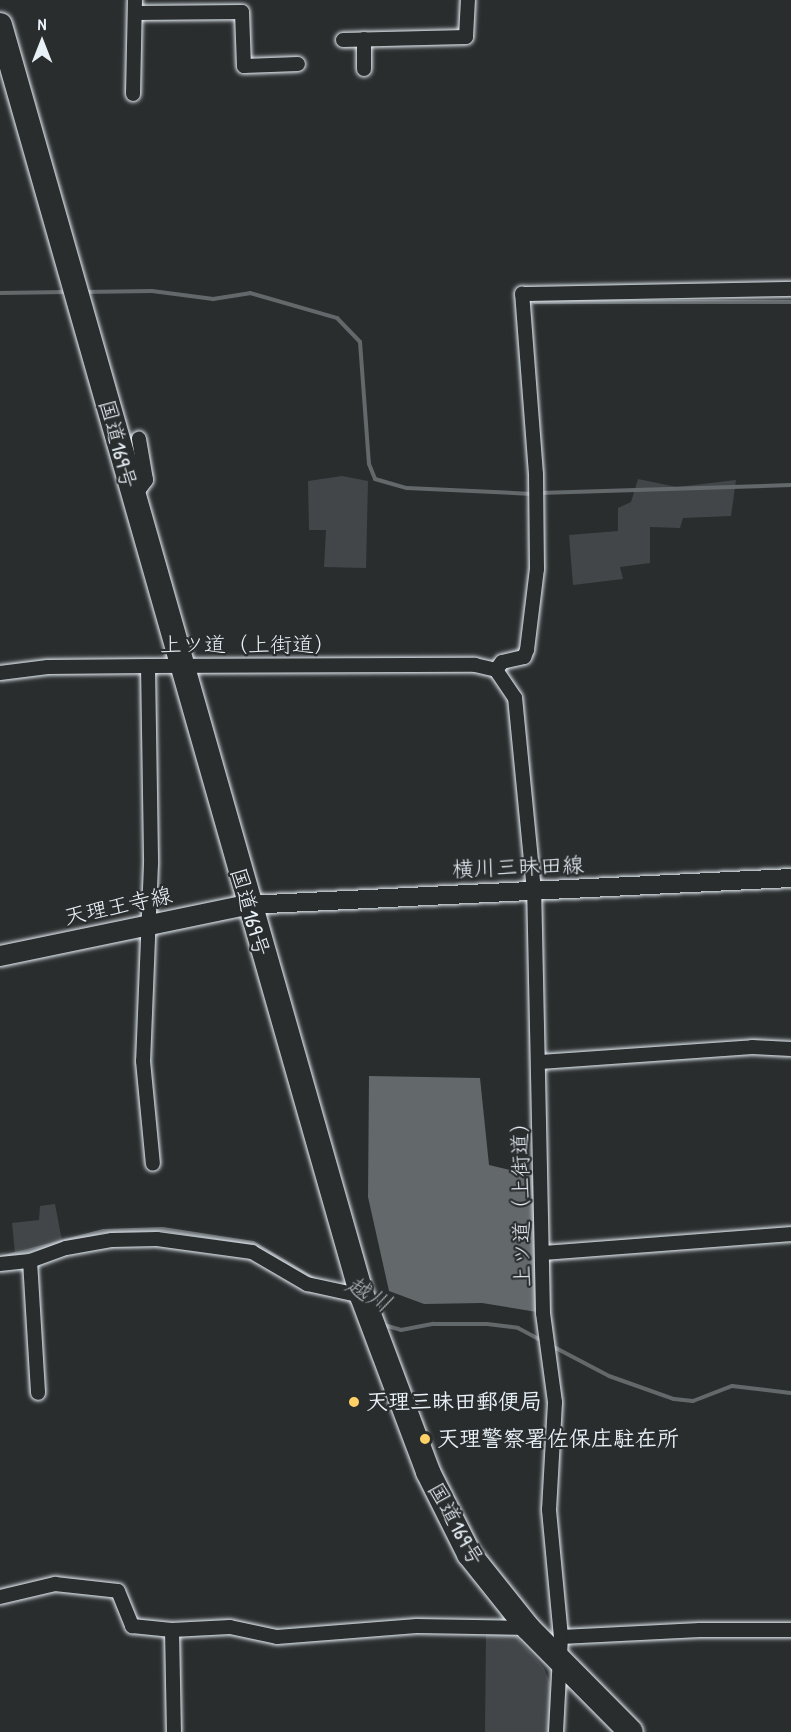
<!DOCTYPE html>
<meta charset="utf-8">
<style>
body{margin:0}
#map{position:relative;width:791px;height:1732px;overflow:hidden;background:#2a2d2e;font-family:"Patrick Hand","Klee One",sans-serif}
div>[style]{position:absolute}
.green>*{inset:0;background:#424648}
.water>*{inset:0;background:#63686b}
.stream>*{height:4px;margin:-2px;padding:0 2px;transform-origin:2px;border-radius:2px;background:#63686b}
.roads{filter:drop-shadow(0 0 2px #e8f1f8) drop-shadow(0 0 2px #e8f1f8)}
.street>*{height:14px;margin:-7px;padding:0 7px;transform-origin:7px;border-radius:7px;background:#2a2d2e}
.secondary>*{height:18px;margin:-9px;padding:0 9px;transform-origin:9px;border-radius:9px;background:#2a2d2e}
.primary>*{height:20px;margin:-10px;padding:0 10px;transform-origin:10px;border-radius:10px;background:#2a2d2e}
.highway>*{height:24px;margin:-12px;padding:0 12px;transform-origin:12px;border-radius:12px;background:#2a2d2e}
.dots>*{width:16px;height:16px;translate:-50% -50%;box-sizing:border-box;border:3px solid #2a2d2e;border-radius:50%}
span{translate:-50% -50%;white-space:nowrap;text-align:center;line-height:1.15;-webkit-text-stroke:4.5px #2a2d2e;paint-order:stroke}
.street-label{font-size:22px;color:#e8f1f8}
.poi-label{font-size:22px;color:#e8f1f8;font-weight:700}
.left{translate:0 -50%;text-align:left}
.water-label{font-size:24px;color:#acb3b9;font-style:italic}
.north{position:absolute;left:12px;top:12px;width:60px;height:60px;-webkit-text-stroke:4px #2a2d2e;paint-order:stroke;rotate:0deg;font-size:16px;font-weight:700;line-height:24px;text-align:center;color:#e8f1f8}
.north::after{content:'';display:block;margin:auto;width:21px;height:27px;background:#e8f1f8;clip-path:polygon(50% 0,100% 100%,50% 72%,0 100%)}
</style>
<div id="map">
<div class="green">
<i style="clip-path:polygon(342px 476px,368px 481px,366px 568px,324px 567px,326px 530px,309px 530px,308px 481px)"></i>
<i style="clip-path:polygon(638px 479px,677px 487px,736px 480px,731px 516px,683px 518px,680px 528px,650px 527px,650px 563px,620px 567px,623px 579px,573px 585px,569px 535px,618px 531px,618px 508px,631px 502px)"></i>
<i style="clip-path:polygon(55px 1204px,62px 1241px,15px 1253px,12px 1223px,39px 1220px,40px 1206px)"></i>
<i style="clip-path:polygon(486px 1632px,512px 1632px,544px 1668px,550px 1683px,552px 1732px,485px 1732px)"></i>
</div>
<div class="water">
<i style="clip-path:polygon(369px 1076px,480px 1078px,489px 1165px,543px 1178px,543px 1313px,482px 1303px,424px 1304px,389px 1291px,368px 1197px)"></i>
</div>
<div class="stream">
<i style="left:83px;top:292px;width:69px;rotate:-0.8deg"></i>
<i style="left:152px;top:291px;width:62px;rotate:7.5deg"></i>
<i style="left:213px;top:299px;width:37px;rotate:-9deg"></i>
<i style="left:250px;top:293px;width:91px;rotate:16deg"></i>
<i style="left:337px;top:318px;width:33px;rotate:46deg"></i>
<i style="left:360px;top:342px;width:122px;rotate:85.8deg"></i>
<i style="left:369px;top:464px;width:16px;rotate:68deg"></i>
<i style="left:375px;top:479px;width:33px;rotate:16deg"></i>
<i style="left:407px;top:488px;width:125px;rotate:2.7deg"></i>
<i style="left:0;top:293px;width:67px;rotate:-0.9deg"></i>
<i style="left:535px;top:302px;width:256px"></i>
<i style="left:540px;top:493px;width:251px;rotate:-1.8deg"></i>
<i style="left:0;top:1258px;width:107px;rotate:-14.6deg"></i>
<i style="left:104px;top:1231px;width:59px;rotate:-1.9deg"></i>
<i style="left:163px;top:1229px;width:91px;rotate:8.8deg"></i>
<i style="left:253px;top:1243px;width:72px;rotate:30.8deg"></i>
<i style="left:384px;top:1325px;width:18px;rotate:16deg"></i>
<i style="left:401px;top:1330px;width:33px;rotate:-11deg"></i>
<i style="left:433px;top:1324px;width:54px"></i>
<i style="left:487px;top:1324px;width:31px;rotate:7deg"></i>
<i style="left:518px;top:1328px;width:27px;rotate:28deg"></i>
<i style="left:552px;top:1346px;width:64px;rotate:27.8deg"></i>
<i style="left:609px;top:1376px;width:69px;rotate:19.5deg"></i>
<i style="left:674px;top:1399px;width:19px;rotate:6deg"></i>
<i style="left:693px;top:1401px;width:42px;rotate:-21deg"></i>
<i style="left:732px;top:1386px;width:59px;rotate:6.8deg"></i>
</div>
<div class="roads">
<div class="street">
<i style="left:135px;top:13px;width:107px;rotate:-0.5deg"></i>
<i style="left:242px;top:12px;width:54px;rotate:87.9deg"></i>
<i style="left:244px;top:66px;width:54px;rotate:-2.1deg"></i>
<i style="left:343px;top:40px;width:123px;rotate:-1.4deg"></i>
<i style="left:466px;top:37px;width:37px;rotate:-87deg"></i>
<i style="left:364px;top:69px;width:30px;rotate:-90deg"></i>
<i style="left:133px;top:94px;width:94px;rotate:-88.8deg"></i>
<i style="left:131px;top:491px;width:9px;rotate:-18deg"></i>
<i style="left:140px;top:488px;width:10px;rotate:-53deg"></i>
<i style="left:146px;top:480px;width:42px;rotate:-99.7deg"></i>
<i style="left:148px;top:666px;width:198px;rotate:89.1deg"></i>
<i style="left:151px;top:864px;width:197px;rotate:92.3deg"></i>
<i style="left:143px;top:1061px;width:103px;rotate:84.5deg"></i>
<i style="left:0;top:673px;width:48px;rotate:-7.1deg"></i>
<i style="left:48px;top:667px;width:100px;rotate:-0.6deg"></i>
<i style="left:148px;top:666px;width:327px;rotate:-0.2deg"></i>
<i style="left:475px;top:665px;width:22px;rotate:13deg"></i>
<i style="left:540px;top:1062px;width:213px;rotate:-4deg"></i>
<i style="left:752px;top:1047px;width:39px;rotate:3deg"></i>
<i style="left:544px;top:1253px;width:248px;rotate:-4.4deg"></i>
<i style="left:30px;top:1261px;width:132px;rotate:86.5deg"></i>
<i style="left:0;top:1264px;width:30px;rotate:-6deg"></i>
<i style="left:30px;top:1261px;width:38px;rotate:-20deg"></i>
<i style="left:66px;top:1248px;width:47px;rotate:-9.9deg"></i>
<i style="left:112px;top:1240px;width:45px;rotate:-1.3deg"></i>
<i style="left:157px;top:1239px;width:96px;rotate:7.8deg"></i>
<i style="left:252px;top:1252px;width:64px;rotate:30.2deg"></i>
<i style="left:307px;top:1284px;width:56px;rotate:12.3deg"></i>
<i style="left:0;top:1597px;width:57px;rotate:-13.3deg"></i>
<i style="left:55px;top:1584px;width:63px;rotate:6.3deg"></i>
<i style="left:118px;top:1591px;width:38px;rotate:68deg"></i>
<i style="left:132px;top:1626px;width:40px;rotate:5.7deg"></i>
<i style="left:172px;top:1630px;width:58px;rotate:-3deg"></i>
<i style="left:230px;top:1627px;width:48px;rotate:12deg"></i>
<i style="left:277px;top:1637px;width:140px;rotate:-4.5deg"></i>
<i style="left:417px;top:1626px;width:111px;rotate:1deg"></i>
<i style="left:172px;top:1630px;width:102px;rotate:88.9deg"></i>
<i style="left:561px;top:1637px;width:139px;rotate:-2.9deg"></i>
<i style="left:700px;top:1630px;width:91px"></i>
<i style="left:556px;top:1732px;width:95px;rotate:-87deg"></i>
<i style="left:561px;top:1637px;width:128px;rotate:-95.4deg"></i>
<i style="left:549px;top:1510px;width:108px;rotate:-86.8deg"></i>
<i style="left:555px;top:1402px;width:90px;rotate:-97.7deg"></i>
<i style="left:543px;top:1313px;width:422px;rotate:-91.2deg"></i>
<i style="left:534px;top:891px;width:194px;rotate:-95.6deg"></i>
<i style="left:515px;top:698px;width:34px;rotate:-124deg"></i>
<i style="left:496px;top:670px;width:10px;rotate:-53deg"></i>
<i style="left:502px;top:662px;width:23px;rotate:-13deg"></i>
<i style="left:524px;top:657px;width:8px;rotate:-67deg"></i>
<i style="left:527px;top:650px;width:82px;rotate:-83deg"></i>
<i style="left:537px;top:569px;width:95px;rotate:-90.6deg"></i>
<i style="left:536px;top:474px;width:181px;rotate:-94.4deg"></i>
<i style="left:522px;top:294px;width:269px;rotate:-1.1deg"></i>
</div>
<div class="secondary">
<i style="left:247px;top:905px;width:545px;rotate:-2.84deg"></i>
</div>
<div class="primary">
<i style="left:0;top:956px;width:252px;rotate:-11.7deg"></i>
</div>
<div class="highway">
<i style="left:0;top:25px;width:1322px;rotate:74.1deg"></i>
<i style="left:362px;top:1296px;width:188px;rotate:69.4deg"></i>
<i style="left:428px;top:1472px;width:92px;rotate:63.4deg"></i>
<i style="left:469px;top:1554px;width:95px;rotate:51.4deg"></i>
<i style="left:528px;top:1628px;width:146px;rotate:45.3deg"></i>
</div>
</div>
<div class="dots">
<i style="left:354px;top:1402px;background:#ffd166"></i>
<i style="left:425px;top:1439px;background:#ffd166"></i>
</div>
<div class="street-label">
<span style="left:118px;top:444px;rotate:75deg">国道169号</span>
<span style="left:248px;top:645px">上ツ道（上街道）</span>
<span style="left:518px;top:867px;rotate:-2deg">横川三昧田線</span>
<span style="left:118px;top:906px;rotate:-12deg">天理王寺線</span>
<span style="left:250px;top:912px;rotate:74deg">国道169号</span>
<span style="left:521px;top:1199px;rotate:-91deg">上ツ道（上街道）</span>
<span style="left:456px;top:1524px;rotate:61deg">国道169号</span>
</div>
<div class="poi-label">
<span class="left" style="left:366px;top:1402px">天理三昧田郵便局</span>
<span class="left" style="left:437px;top:1439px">天理警察署佐保庄駐在所</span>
</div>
<div class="water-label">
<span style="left:369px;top:1294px;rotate:30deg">越川</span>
</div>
<div class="north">N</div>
</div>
